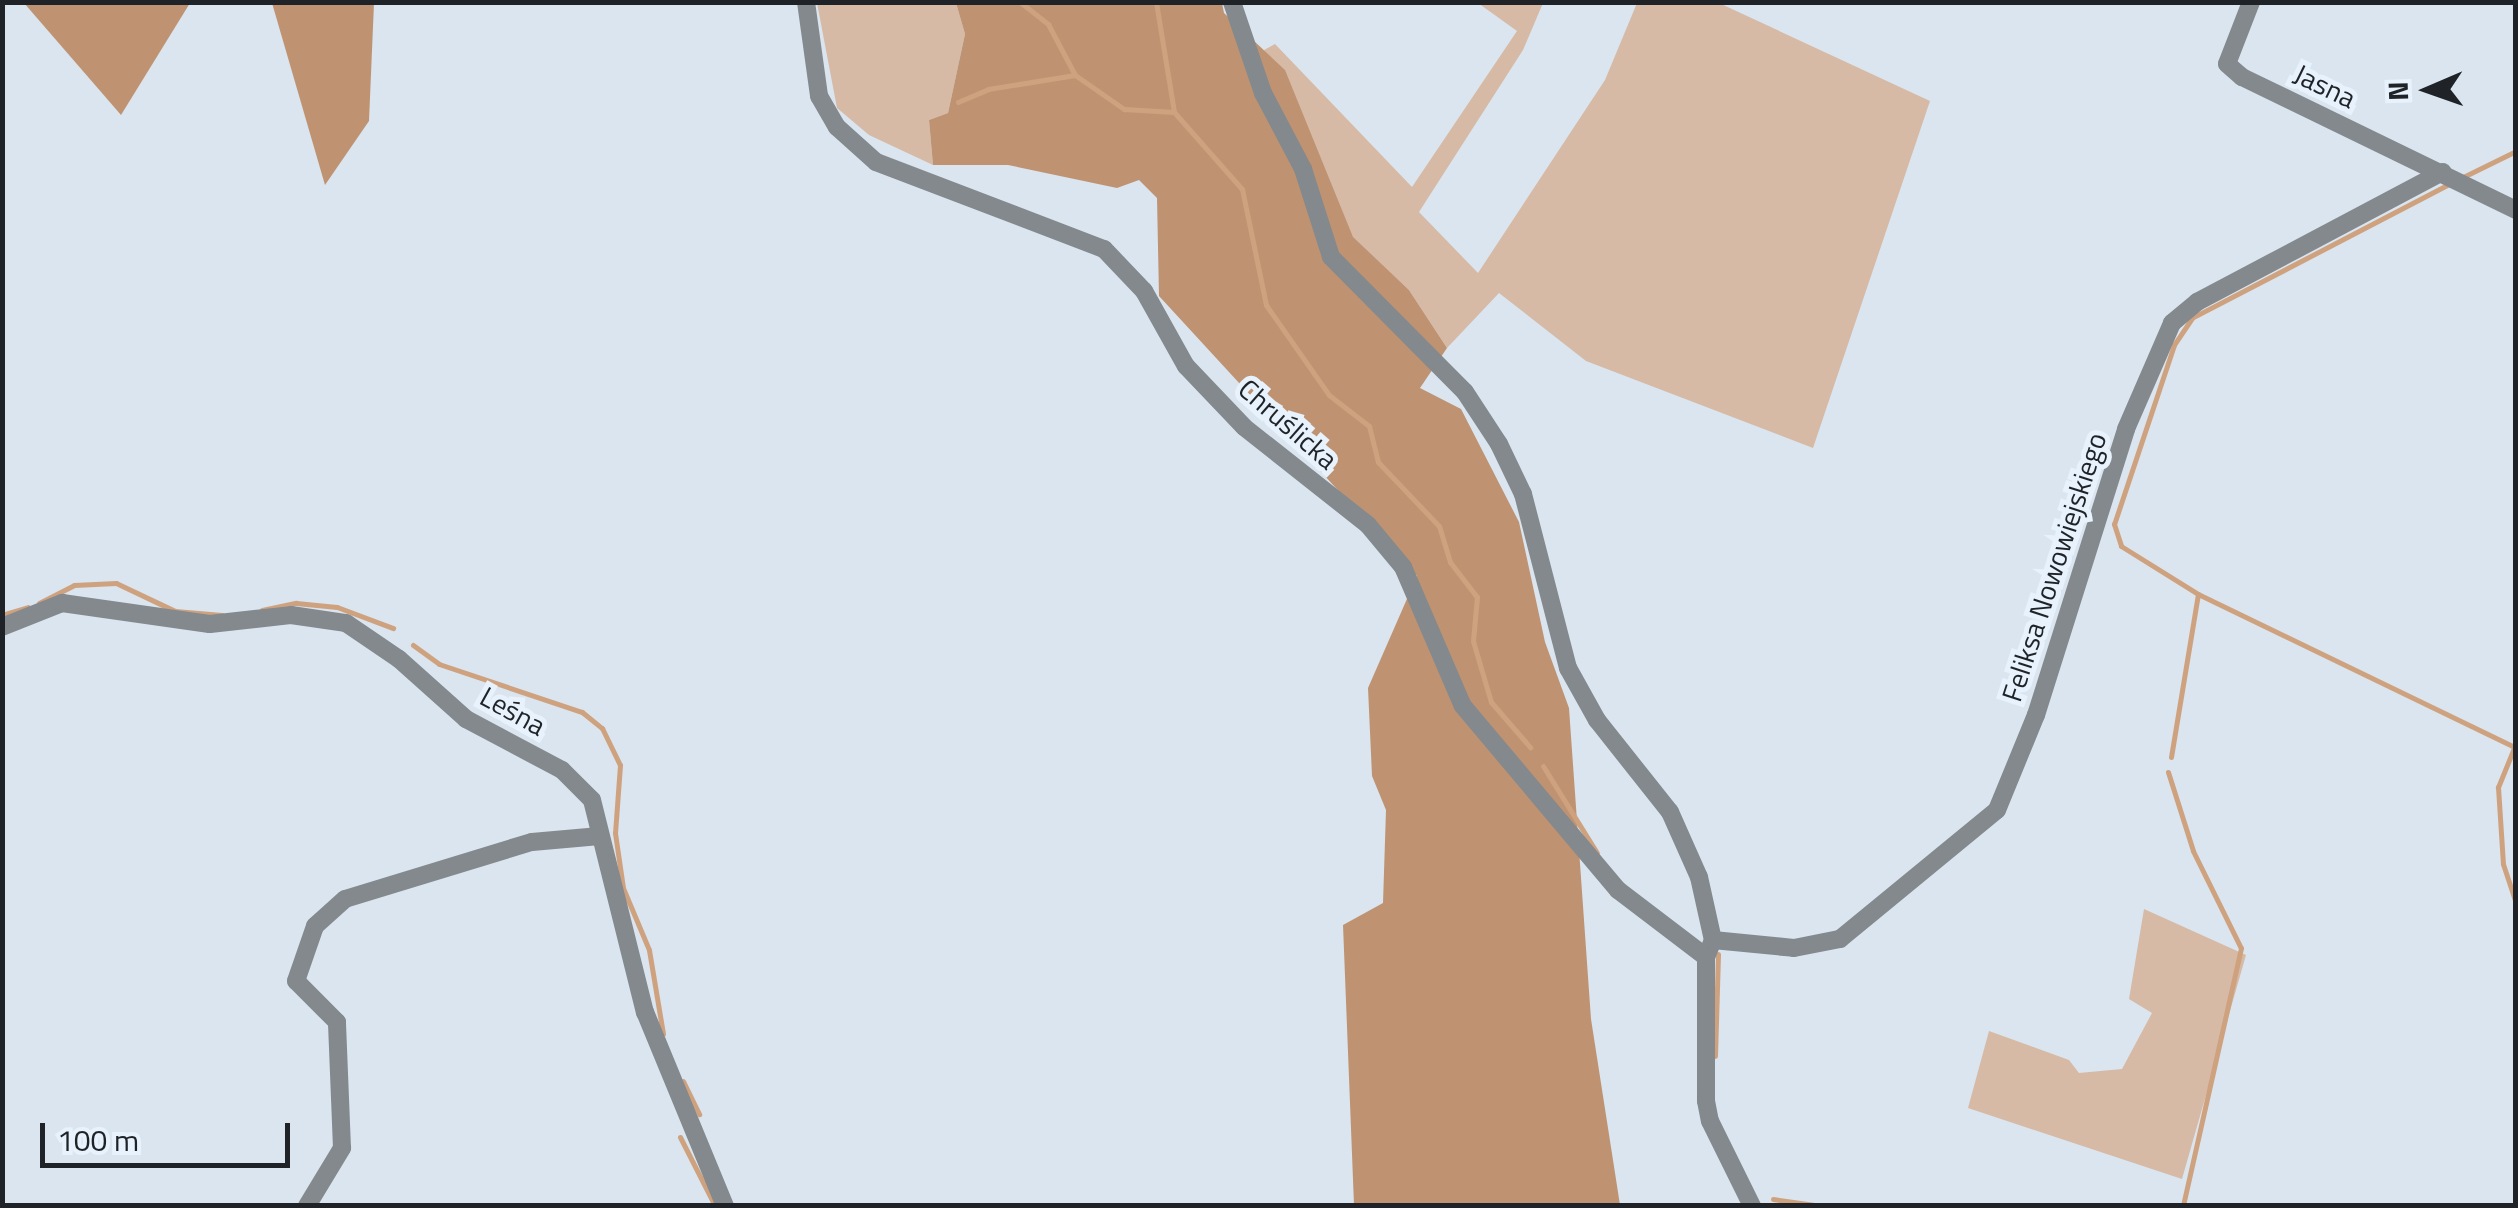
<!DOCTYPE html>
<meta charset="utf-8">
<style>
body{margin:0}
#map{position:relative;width:2518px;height:1208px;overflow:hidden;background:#dae5ef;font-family:"Titillium Web",sans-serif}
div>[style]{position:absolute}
.green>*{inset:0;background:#d6baa5}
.forest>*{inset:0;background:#bf9371}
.stream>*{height:5px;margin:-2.5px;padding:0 2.5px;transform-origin:2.5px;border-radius:2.5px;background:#cfa27f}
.street>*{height:18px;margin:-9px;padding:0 9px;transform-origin:9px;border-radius:9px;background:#84898d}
span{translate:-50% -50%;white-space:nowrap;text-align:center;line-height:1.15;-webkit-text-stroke:10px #e7f2fc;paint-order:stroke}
.street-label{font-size:28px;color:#1f2327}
.frame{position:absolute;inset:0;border:5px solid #1f2327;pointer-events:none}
.north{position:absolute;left:2378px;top:40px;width:100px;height:100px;-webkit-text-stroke:8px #e7f2fc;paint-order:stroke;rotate:268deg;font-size:28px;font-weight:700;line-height:40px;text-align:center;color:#1f2327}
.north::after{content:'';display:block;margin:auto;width:35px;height:45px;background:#1f2327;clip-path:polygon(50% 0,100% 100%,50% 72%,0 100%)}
.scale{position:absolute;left:40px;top:1123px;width:250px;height:45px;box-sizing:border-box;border:5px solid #1f2327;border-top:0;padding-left:12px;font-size:30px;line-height:35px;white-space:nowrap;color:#1f2327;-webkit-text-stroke:8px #e7f2fc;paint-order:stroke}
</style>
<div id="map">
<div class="green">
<i style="clip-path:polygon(817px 3px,956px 3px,965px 34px,948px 113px,929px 120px,933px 165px,869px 135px,837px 108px)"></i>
<i style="clip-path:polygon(1478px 3px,1543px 3px,1523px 50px,1419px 212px,1478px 273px,1605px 80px,1637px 3px,1719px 3px,1930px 101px,1813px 448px,1586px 361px,1499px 293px,1447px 348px,1409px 290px,1353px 238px,1264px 50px,1275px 44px,1412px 187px,1517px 31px)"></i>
<i style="clip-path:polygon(2144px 909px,2246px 955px,2182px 1179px,1968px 1108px,1989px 1031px,2069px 1060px,2079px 1073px,2122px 1069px,2152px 1013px,2129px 999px)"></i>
</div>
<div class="forest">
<i style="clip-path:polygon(24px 3px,190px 3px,121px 115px)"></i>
<i style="clip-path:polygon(272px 3px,374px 3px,369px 121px,325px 185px)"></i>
<i style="clip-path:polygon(956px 3px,1222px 3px,1224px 13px,1285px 70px,1353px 237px,1409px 290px,1447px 348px,1420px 388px,1461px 409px,1519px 522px,1545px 642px,1569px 708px,1591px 1019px,1620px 1205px,1354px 1205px,1343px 925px,1383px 903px,1386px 810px,1372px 776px,1368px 688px,1417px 576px,1159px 296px,1157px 198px,1139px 180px,1117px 188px,1008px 165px,933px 165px,929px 120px,948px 113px,965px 34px)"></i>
</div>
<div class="stream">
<i style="left:1020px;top:2px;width:36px;rotate:38deg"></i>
<i style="left:1048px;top:24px;width:58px;rotate:62.1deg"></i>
<i style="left:1075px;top:75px;width:60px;rotate:34.8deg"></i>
<i style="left:1124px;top:109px;width:50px;rotate:3.4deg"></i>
<i style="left:1174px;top:112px;width:103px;rotate:48.6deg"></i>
<i style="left:1242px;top:189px;width:118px;rotate:78.3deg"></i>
<i style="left:1266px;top:305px;width:110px;rotate:55deg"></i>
<i style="left:1329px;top:395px;width:51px;rotate:37.8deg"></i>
<i style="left:1369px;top:426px;width:37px;rotate:76deg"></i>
<i style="left:1378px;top:462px;width:88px;rotate:46.4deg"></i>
<i style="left:1439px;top:526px;width:38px;rotate:73deg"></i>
<i style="left:1450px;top:562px;width:44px;rotate:52.4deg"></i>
<i style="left:1477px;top:597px;width:44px;rotate:95.2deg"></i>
<i style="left:1473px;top:641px;width:64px;rotate:73.6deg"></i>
<i style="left:1491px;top:702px;width:60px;rotate:49.1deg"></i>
<i style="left:1156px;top:2px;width:111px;rotate:80.7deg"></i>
<i style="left:958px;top:102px;width:33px;rotate:-23deg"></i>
<i style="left:988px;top:89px;width:88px;rotate:-9.1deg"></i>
<i style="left:2463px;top:177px;width:59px;rotate:-26.1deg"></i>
<i style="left:2449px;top:184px;width:290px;rotate:152.5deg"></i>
<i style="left:2192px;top:318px;width:32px;rotate:124deg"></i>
<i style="left:2174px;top:345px;width:189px;rotate:108.5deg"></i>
<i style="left:2114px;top:524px;width:23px;rotate:72deg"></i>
<i style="left:2121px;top:546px;width:91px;rotate:31.9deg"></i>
<i style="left:2198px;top:594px;width:351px;rotate:25.8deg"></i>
<i style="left:39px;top:603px;width:39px;rotate:-27deg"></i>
<i style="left:74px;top:585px;width:42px;rotate:-2.7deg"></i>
<i style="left:116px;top:583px;width:65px;rotate:25.4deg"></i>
<i style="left:175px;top:611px;width:47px;rotate:4.9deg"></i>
<i style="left:262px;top:610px;width:35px;rotate:-12deg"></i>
<i style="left:296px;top:603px;width:41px;rotate:5.6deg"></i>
<i style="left:337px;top:607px;width:60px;rotate:20.6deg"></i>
<i style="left:2px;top:615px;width:27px;rotate:-17deg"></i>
<i style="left:413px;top:645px;width:32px;rotate:36deg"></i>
<i style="left:439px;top:664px;width:151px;rotate:18.6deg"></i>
<i style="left:582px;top:712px;width:26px;rotate:39deg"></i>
<i style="left:602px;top:728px;width:41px;rotate:64.1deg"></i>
<i style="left:620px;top:765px;width:68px;rotate:94.2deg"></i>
<i style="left:615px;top:833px;width:56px;rotate:81.7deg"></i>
<i style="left:623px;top:888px;width:67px;rotate:67.2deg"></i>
<i style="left:649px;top:950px;width:85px;rotate:80.5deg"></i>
<i style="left:2516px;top:743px;width:48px;rotate:112.2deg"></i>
<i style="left:2498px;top:787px;width:77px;rotate:86.3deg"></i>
<i style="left:2503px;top:864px;width:41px;rotate:71.6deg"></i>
<i style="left:2171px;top:757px;width:165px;rotate:-80.6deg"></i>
<i style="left:1543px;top:766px;width:102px;rotate:58.2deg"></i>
<i style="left:2168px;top:772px;width:83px;rotate:72.4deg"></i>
<i style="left:2193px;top:851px;width:108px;rotate:63.7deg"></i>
<i style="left:2241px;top:948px;width:264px;rotate:102.7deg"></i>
<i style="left:1715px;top:1056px;width:102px;rotate:-88.3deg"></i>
<i style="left:683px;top:1081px;width:37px;rotate:64deg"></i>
<i style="left:680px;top:1137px;width:77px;rotate:63.1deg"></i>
<i style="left:1773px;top:1199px;width:49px;rotate:8.3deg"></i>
</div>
<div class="street">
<i style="left:806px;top:2px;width:95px;rotate:82.1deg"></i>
<i style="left:819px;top:96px;width:36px;rotate:60deg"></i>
<i style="left:837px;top:127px;width:52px;rotate:41.9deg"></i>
<i style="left:876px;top:162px;width:244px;rotate:20.9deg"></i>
<i style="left:1104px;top:249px;width:58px;rotate:46.4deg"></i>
<i style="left:1144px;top:291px;width:86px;rotate:60.8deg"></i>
<i style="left:1186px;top:366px;width:84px;rotate:46.4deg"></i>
<i style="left:1244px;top:427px;width:158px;rotate:38.3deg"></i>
<i style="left:1368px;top:525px;width:55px;rotate:50.2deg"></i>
<i style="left:1403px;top:567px;width:151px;rotate:66.7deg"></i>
<i style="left:1463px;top:706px;width:241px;rotate:49.9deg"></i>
<i style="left:1618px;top:890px;width:111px;rotate:37.3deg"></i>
<i style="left:1232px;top:2px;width:96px;rotate:71.2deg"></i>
<i style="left:1263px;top:93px;width:86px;rotate:62.2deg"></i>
<i style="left:1303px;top:169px;width:92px;rotate:72.3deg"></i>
<i style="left:1331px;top:257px;width:190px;rotate:45.2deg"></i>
<i style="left:1465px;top:392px;width:62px;rotate:56.8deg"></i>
<i style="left:1499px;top:444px;width:55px;rotate:64.4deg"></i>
<i style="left:1523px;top:494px;width:180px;rotate:75.5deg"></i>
<i style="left:1568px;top:668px;width:60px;rotate:60.9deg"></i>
<i style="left:1597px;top:720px;width:117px;rotate:51.6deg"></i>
<i style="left:1670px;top:812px;width:71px;rotate:66deg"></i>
<i style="left:1699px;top:877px;width:65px;rotate:77.5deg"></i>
<i style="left:1713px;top:940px;width:18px;rotate:112deg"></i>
<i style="left:1706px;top:957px;width:144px;rotate:90deg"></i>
<i style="left:1706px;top:1101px;width:20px;rotate:79deg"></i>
<i style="left:1710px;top:1121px;width:95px;rotate:63.7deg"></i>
<i style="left:2251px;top:2px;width:66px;rotate:111.2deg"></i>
<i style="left:2227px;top:64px;width:20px;rotate:41deg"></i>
<i style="left:2242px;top:77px;width:305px;rotate:25.9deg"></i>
<i style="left:2px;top:627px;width:65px;rotate:-21.8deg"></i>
<i style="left:62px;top:603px;width:149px;rotate:8.1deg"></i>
<i style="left:210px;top:624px;width:81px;rotate:-6.3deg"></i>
<i style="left:291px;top:615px;width:56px;rotate:8.3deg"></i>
<i style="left:346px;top:623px;width:64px;rotate:34.2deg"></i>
<i style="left:399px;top:659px;width:90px;rotate:41.8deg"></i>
<i style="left:466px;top:719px;width:109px;rotate:28deg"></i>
<i style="left:562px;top:770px;width:42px;rotate:45deg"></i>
<i style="left:592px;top:800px;width:219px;rotate:76deg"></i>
<i style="left:645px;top:1012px;width:210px;rotate:67.6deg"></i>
<i style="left:1713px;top:940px;width:81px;rotate:5.6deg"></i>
<i style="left:1794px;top:948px;width:47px;rotate:-11.1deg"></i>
<i style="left:1840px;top:939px;width:203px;rotate:-39.4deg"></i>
<i style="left:1997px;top:810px;width:103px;rotate:-67.7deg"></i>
<i style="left:2036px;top:715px;width:300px;rotate:-72.5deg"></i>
<i style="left:2126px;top:429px;width:116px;rotate:-66.5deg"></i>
<i style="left:2172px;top:323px;width:33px;rotate:-40deg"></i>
<i style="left:2197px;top:302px;width:278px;rotate:-27.9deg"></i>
<i style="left:307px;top:1206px;width:68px;rotate:-58.9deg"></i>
<i style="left:342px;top:1148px;width:126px;rotate:-92.3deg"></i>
<i style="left:337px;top:1022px;width:58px;rotate:-135deg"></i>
<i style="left:296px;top:981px;width:58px;rotate:-70.9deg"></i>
<i style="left:315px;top:926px;width:40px;rotate:-42deg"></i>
<i style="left:345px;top:899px;width:195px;rotate:-17deg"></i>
<i style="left:532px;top:842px;width:68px;rotate:-5deg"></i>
</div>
<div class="street-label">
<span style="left:2325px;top:86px;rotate:26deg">Jasna</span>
<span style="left:1288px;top:424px;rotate:41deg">Chruślicka</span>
<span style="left:2054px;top:567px;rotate:-72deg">Feliksa Nowowiejskiego</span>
<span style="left:513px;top:711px;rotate:29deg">Leśna</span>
</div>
<div class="frame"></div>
<div class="north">N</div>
<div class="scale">100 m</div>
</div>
